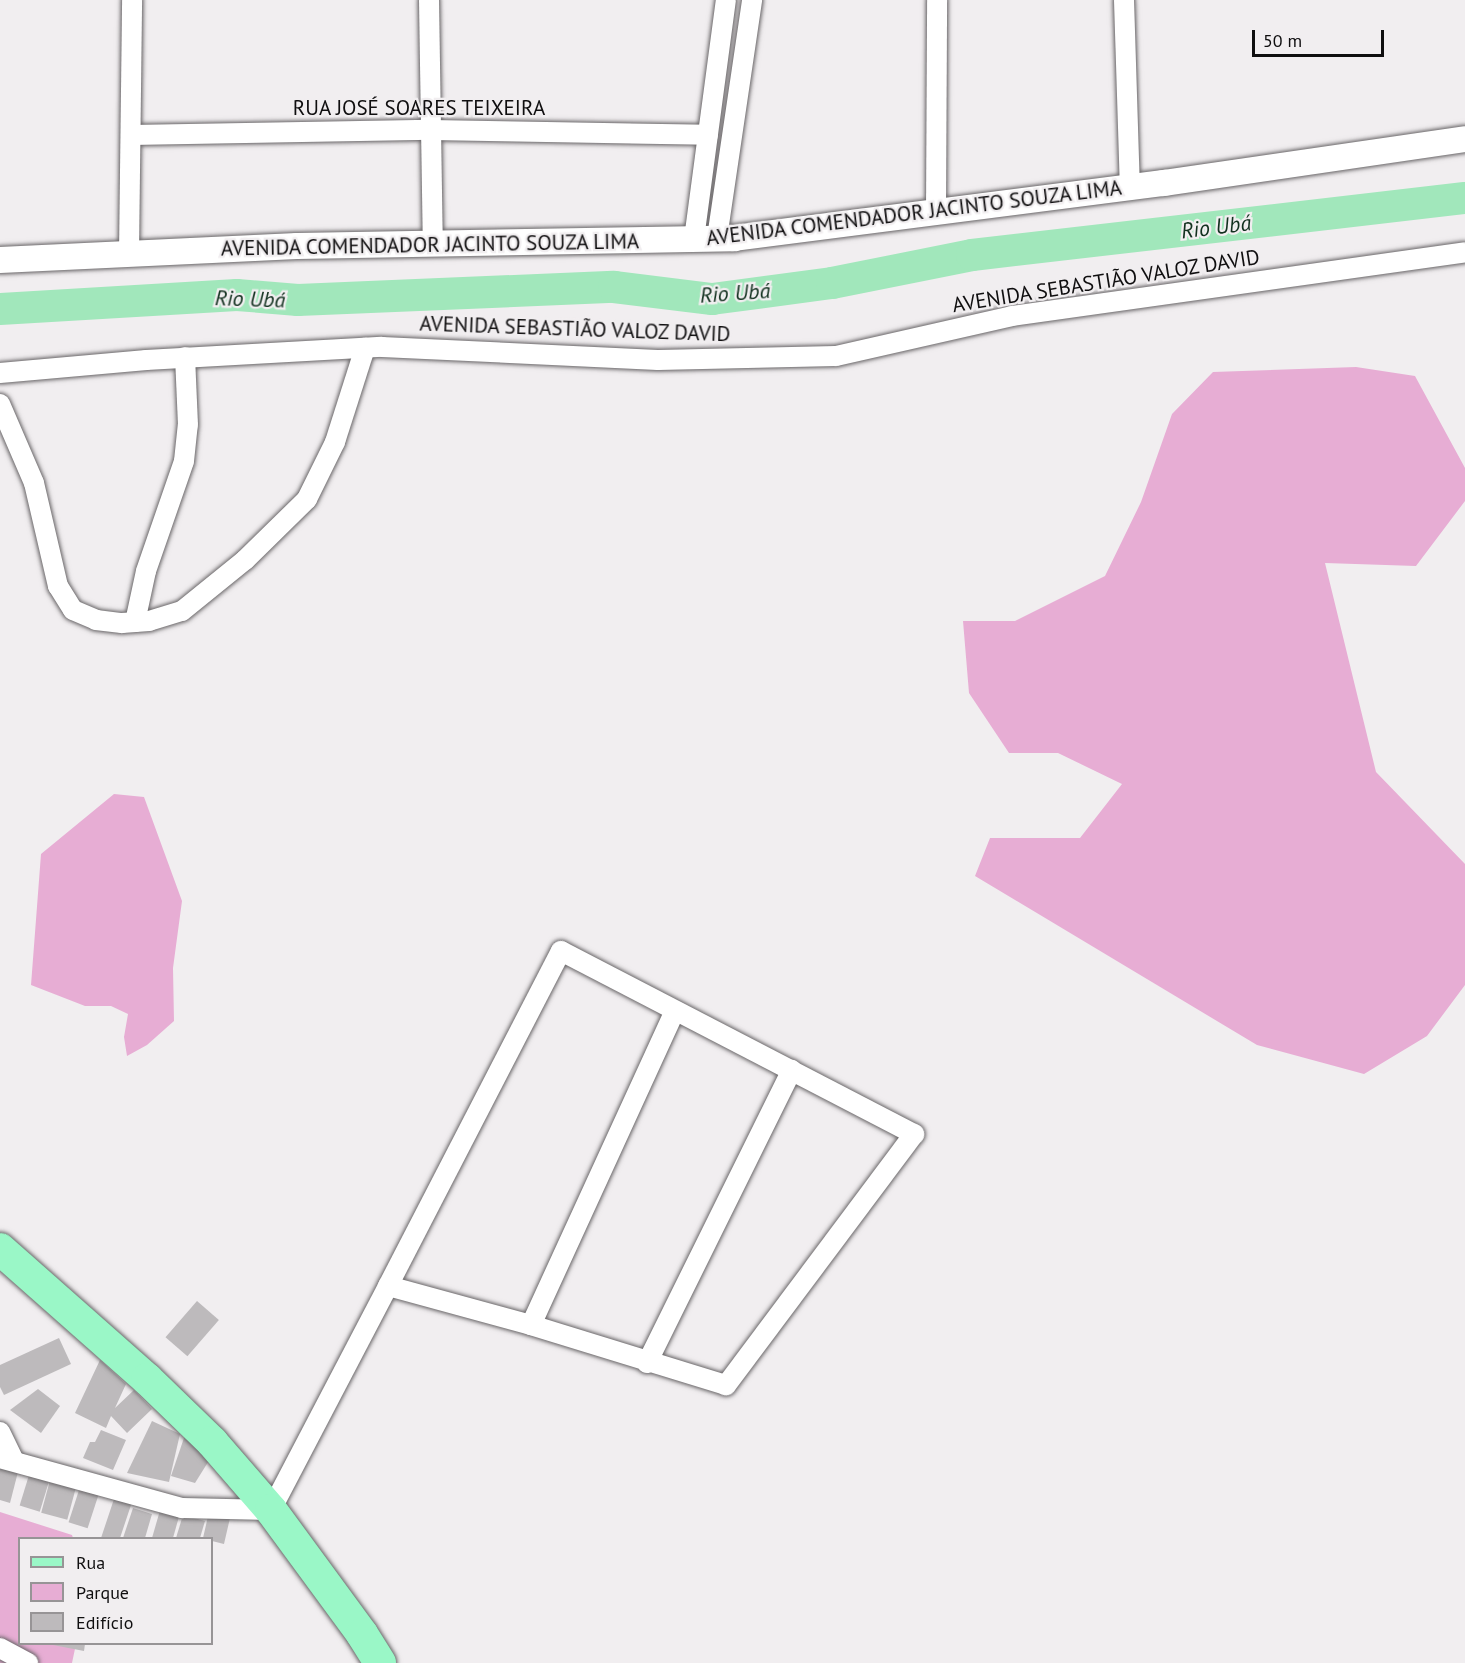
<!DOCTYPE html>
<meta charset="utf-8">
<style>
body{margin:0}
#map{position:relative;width:1465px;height:1663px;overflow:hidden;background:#f1eef0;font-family:"PT Sans",sans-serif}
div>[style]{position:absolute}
.green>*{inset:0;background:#e7add4}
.river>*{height:32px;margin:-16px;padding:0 16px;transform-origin:16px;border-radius:16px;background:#a1e7bb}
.building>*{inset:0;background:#bdbabc;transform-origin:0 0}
.roads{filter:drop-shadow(0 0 2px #696668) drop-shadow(0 0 2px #696668)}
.minor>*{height:20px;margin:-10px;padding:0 10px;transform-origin:10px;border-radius:10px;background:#fff}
.tertiary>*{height:26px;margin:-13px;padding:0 13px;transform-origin:13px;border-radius:13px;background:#fff}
.primary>*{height:32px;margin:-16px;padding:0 16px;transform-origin:16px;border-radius:16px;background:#9af7c7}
span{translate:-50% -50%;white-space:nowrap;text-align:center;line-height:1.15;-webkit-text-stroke:4.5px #f1eef0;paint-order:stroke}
.street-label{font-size:21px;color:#0f0e0f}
.water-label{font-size:22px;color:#12311f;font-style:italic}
.legend{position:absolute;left:18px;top:1537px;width:195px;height:108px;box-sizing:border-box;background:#f1eef0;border:2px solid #979496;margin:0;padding:8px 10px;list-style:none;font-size:18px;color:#0f0e0f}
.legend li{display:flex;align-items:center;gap:12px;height:30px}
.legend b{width:30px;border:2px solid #979496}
.scale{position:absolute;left:1252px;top:30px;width:132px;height:27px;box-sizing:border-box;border:3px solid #0f0e0f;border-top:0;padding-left:8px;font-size:18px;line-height:21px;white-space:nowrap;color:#0f0e0f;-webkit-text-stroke:4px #f1eef0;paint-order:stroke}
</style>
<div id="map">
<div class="green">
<i style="clip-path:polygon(1356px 367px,1415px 376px,1465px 468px,1465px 501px,1416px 566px,1325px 563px,1376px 772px,1465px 864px,1465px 985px,1427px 1036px,1364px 1074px,1257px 1045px,975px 876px,990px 838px,1080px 838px,1122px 784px,1058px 753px,1009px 753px,969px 693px,963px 621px,1015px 621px,1105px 576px,1141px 502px,1172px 414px,1213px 372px)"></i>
<i style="clip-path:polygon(114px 794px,144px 797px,182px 901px,173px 968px,174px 1021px,147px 1045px,127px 1056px,124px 1037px,128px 1014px,111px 1006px,85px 1006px,31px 985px,41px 854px)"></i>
<i style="clip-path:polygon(0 1512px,72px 1535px,73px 1538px,20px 1538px,20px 1644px,76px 1644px,72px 1663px,0 1663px)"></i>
</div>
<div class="river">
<i style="left:0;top:309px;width:237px;rotate:-3.4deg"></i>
<i style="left:237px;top:295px;width:61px;rotate:4.7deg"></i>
<i style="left:298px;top:300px;width:316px;rotate:-2.4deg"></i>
<i style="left:614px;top:287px;width:99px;rotate:7deg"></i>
<i style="left:712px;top:299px;width:121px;rotate:-7.6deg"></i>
<i style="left:832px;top:283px;width:143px;rotate:-11.3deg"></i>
<i style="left:972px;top:255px;width:496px;rotate:-6.6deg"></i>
</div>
<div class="building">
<i style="left:197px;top:1301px;width:29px;height:48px;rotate:41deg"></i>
<i style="clip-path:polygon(59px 1338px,71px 1364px,4px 1395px,0 1387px,0 1365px)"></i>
<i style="clip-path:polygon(100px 1360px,126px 1384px,115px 1408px,134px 1390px,152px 1409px,127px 1433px,111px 1416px,106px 1428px,75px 1413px)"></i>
<i style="clip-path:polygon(38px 1389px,60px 1406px,41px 1433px,10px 1410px)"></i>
<i style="clip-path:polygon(152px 1421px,180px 1434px,169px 1482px,127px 1473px)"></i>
<i style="clip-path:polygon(101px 1430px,126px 1440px,113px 1470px,83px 1458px,90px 1442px,95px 1442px)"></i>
<i style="clip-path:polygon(185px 1435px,210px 1459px,195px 1483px,171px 1476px)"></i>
<i style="clip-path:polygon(0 1463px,19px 1468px,10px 1503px,0 1500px)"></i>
<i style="left:29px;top:1475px;width:21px;height:32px;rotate:17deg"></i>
<i style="left:50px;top:1480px;width:27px;height:34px;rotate:15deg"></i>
<i style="left:80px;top:1487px;width:20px;height:37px;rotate:18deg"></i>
<i style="clip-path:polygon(115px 1496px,132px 1502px,120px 1538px,101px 1538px)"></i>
<i style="clip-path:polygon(161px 1507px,180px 1513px,173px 1538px,152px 1538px)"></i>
<i style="clip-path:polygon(133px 1508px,152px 1514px,145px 1538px,123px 1538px)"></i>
<i style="clip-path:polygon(209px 1512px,230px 1518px,224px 1544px,212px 1541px,212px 1538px,203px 1538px)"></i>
<i style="clip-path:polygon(183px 1515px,205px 1521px,200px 1538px,176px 1538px)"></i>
<i style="clip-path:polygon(48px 1644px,85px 1644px,84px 1651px)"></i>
</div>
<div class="roads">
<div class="minor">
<i style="left:429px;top:0;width:244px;rotate:89.1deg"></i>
<i style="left:1124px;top:0;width:187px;rotate:88.2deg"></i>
<i style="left:131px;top:135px;width:300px;rotate:-1deg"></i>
<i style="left:431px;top:130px;width:277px;rotate:1deg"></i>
<i style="left:936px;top:212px;width:212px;rotate:-89.7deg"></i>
<i style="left:717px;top:238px;width:241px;rotate:-81.6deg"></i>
<i style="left:694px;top:239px;width:241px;rotate:-82.4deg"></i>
<i style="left:129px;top:254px;width:254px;rotate:-89.3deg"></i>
<i style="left:0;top:373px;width:147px;rotate:-5.1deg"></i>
<i style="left:146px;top:360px;width:236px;rotate:-3.2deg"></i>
<i style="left:382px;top:347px;width:276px;rotate:2.7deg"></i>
<i style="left:658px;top:360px;width:178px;rotate:-1.3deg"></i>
<i style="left:836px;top:356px;width:180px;rotate:-12.8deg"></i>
<i style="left:1012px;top:316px;width:457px;rotate:-8deg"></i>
<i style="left:0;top:404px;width:86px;rotate:66.7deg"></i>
<i style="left:34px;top:483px;width:106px;rotate:76.9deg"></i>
<i style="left:58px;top:586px;width:28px;rotate:58deg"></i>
<i style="left:73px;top:610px;width:25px;rotate:23deg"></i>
<i style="left:96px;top:620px;width:26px;rotate:7deg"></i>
<i style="left:122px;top:623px;width:27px;rotate:-4deg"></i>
<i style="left:149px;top:621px;width:34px;rotate:-17deg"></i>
<i style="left:182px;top:611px;width:81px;rotate:-39deg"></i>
<i style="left:245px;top:560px;width:87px;rotate:-44.5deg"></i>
<i style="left:307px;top:499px;width:64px;rotate:-63.8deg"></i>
<i style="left:335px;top:442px;width:99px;rotate:-72.3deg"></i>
<i style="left:135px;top:622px;width:52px;rotate:-77.8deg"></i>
<i style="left:146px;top:571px;width:116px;rotate:-70.9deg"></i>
<i style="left:184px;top:461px;width:36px;rotate:-84deg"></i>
<i style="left:188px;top:425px;width:68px;rotate:-92.5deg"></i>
<i style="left:531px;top:1325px;width:345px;rotate:-65.4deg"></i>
<i style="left:647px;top:1363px;width:327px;rotate:-63.7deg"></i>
<i style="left:0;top:1432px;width:32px;rotate:64deg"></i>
<i style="left:0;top:1458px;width:189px;rotate:15.4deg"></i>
<i style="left:182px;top:1508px;width:89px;rotate:1.3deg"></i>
<i style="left:271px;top:1510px;width:253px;rotate:-62.4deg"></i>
<i style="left:388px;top:1286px;width:377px;rotate:-62.7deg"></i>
<i style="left:561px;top:951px;width:398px;rotate:27.4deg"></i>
<i style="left:914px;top:1134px;width:314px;rotate:126.8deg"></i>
<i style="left:726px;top:1385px;width:204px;rotate:-162.9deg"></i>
<i style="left:531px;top:1325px;width:148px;rotate:-164.7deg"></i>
<i style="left:0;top:1648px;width:32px;rotate:28deg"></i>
</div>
<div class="tertiary">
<i style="left:0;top:260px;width:297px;rotate:-2.7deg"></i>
<i style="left:297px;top:246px;width:437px;rotate:-1deg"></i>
<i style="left:734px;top:238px;width:434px;rotate:-7.3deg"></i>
<i style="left:1164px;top:183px;width:304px;rotate:-8.3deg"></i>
</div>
<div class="primary">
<i style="left:0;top:1249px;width:196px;rotate:41.5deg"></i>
<i style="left:147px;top:1379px;width:91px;rotate:44.1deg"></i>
<i style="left:212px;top:1442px;width:90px;rotate:49.1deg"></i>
<i style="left:271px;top:1510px;width:154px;rotate:53.7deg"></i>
<i style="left:362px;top:1634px;width:34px;rotate:58deg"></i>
</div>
</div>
<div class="street-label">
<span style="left:419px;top:108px">RUA JOSÉ SOARES TEIXEIRA</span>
<span style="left:914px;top:213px;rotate:-7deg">AVENIDA COMENDADOR JACINTO SOUZA LIMA</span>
<span style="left:430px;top:245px;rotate:-1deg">AVENIDA COMENDADOR JACINTO SOUZA LIMA</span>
<span style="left:1106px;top:281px;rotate:-9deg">AVENIDA SEBASTIÃO VALOZ DAVID</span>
<span style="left:575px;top:329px;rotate:2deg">AVENIDA SEBASTIÃO VALOZ DAVID</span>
</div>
<div class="water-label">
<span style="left:1216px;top:227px;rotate:-7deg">Rio Ubá</span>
<span style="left:735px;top:293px;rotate:-4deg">Rio Ubá</span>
<span style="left:250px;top:299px;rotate:2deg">Rio Ubá</span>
</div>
<ul class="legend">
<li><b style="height:8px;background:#9af7c7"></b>Rua</li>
<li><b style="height:16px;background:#e7add4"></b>Parque</li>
<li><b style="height:16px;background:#bdbabc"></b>Edifício</li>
</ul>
<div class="scale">50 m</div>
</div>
